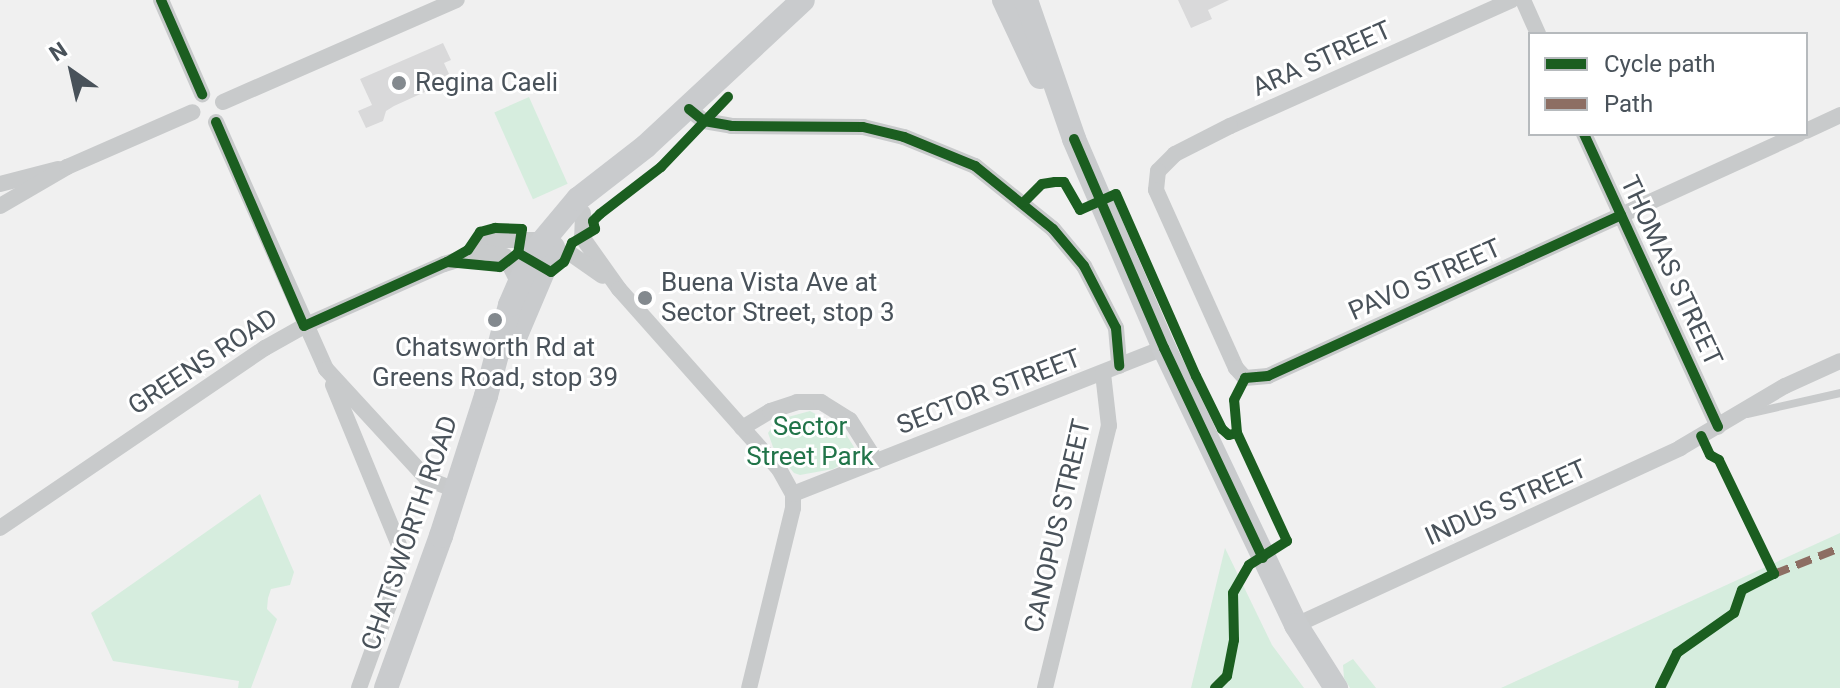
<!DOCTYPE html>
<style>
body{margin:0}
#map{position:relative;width:1840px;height:688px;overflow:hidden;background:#f0f0f0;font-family:Roboto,sans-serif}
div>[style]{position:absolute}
.green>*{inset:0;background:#d6edde;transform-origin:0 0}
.building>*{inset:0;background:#d9d9da}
.lane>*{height:8px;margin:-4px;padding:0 4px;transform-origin:4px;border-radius:4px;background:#c8cacb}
.street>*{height:16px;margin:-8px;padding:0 8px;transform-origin:8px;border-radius:8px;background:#c8cacb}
.secondary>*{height:24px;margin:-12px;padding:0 12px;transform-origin:12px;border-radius:12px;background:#c9cbcd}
.quiet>*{height:8px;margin-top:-4px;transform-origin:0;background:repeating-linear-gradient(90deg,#8d6e63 0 16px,transparent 0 24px)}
.cycleway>*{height:10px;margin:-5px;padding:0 5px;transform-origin:5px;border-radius:5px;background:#1b5e20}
.dots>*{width:22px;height:22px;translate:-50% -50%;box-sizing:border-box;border:4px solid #fff;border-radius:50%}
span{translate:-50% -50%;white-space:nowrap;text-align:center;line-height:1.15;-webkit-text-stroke:6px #fff;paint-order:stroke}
.street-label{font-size:26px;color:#49525a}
.poi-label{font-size:26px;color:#49525a}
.left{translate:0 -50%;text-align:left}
.park-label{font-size:26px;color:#217449}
.legend{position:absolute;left:1528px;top:32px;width:280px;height:104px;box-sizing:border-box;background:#fff;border:2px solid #b6babd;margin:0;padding:10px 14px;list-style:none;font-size:24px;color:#49525a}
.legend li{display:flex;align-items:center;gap:16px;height:40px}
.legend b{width:40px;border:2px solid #b6babd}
.north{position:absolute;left:32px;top:32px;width:80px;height:80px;-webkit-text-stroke:6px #fff;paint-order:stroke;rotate:326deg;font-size:22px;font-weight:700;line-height:32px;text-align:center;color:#49525a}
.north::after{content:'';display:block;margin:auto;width:28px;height:36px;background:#49525a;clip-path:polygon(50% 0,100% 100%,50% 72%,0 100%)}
</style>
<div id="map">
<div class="green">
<i style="left:529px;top:97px;width:95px;height:38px;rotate:66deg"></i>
<i style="clip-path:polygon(810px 411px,842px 428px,854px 447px,848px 461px,833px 469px,800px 475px,794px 473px,773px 447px,768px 433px,777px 420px)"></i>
<i style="clip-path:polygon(260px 494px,294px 572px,290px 585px,271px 589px,268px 598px,267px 609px,277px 619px,251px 688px,238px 688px,239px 681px,113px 661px,91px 613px)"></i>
<i style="clip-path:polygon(1840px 533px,1840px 688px,1501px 688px)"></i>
<i style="clip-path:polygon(1225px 548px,1272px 645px,1304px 688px,1191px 688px)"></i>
<i style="clip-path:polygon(1353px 659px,1376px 688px,1350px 688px,1344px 678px,1343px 665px)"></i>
</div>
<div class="building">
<i style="clip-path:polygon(1178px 0,1229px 0,1208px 10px,1212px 19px,1191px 28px)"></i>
<i style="clip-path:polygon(443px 43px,451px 60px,444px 63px,449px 74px,436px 81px,438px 86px,394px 106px,386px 111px,383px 121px,366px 128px,358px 111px,372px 105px,360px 79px)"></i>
</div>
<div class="lane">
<i style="left:1747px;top:414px;width:95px;rotate:-12.7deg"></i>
</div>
<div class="street">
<i style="left:161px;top:0;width:103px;rotate:66.4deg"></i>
<i style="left:1512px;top:0;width:309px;rotate:155.9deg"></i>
<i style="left:1230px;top:126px;width:62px;rotate:153deg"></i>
<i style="left:1175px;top:154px;width:24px;rotate:135deg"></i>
<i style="left:1158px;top:171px;width:19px;rotate:96deg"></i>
<i style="left:1156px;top:190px;width:195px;rotate:65.8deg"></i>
<i style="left:1236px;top:368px;width:13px;rotate:48deg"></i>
<i style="left:1245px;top:378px;width:23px;rotate:-5deg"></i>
<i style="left:1268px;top:376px;width:584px;rotate:-24.5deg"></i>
<i style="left:1523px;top:0;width:37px;rotate:66deg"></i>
<i style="left:223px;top:102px;width:255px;rotate:-23.6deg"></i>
<i style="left:689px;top:109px;width:19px;rotate:39deg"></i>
<i style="left:704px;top:121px;width:27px;rotate:10deg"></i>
<i style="left:731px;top:126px;width:132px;rotate:0.4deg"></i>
<i style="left:863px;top:127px;width:42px;rotate:13.7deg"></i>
<i style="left:904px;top:137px;width:77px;rotate:22.2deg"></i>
<i style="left:975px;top:166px;width:100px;rotate:38.9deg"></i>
<i style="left:1053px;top:229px;width:48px;rotate:50deg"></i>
<i style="left:1084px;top:266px;width:70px;rotate:62.7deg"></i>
<i style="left:1116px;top:328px;width:38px;rotate:85deg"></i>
<i style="left:216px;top:122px;width:270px;rotate:66deg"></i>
<i style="left:326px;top:369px;width:149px;rotate:47.4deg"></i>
<i style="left:427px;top:479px;width:31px;rotate:21deg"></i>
<i style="left:1806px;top:131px;width:38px;rotate:-25deg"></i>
<i style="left:1584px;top:134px;width:322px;rotate:65.4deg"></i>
<i style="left:0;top:184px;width:60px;rotate:-14.5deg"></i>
<i style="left:0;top:206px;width:78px;rotate:-30.2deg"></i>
<i style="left:67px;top:167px;width:137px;rotate:-23.6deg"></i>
<i style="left:583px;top:213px;width:24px;rotate:92deg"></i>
<i style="left:582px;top:237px;width:64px;rotate:54.6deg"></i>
<i style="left:619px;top:289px;width:241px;rotate:48.4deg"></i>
<i style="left:779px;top:469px;width:29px;rotate:61deg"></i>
<i style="left:793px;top:494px;width:14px;rotate:90deg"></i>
<i style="left:793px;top:508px;width:185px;rotate:103.7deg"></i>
<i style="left:476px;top:246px;width:20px;rotate:-18deg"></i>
<i style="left:495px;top:240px;width:46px"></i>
<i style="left:548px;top:257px;width:23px;rotate:-7deg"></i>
<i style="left:571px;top:254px;width:38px;rotate:35deg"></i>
<i style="left:333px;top:385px;width:181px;rotate:67.6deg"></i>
<i style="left:402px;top:552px;width:55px;rotate:103.8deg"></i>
<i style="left:389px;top:605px;width:88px;rotate:109.9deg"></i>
<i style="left:742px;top:428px;width:33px;rotate:-31deg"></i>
<i style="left:770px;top:411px;width:28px;rotate:-18deg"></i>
<i style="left:797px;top:402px;width:24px"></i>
<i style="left:821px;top:402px;width:34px;rotate:32deg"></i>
<i style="left:850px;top:420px;width:49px;rotate:57.6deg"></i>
<i style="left:793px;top:494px;width:399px;rotate:-21.5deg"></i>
<i style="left:0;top:528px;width:320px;rotate:-34.2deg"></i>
<i style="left:265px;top:348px;width:45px;rotate:-29.4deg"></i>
<i style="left:304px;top:326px;width:153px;rotate:-23.9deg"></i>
<i style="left:444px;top:264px;width:42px;rotate:-16.7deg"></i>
<i style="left:484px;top:252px;width:21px;rotate:11deg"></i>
<i style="left:505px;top:256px;width:28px;rotate:63deg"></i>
<i style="left:1296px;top:625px;width:423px;rotate:-24.7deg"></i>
<i style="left:1680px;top:448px;width:122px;rotate:-30.6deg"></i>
<i style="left:1785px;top:386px;width:60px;rotate:-24.4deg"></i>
<i style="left:1045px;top:688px;width:270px;rotate:-76.3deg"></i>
<i style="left:1109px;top:426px;width:53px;rotate:-96.5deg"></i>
</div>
<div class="secondary">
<i style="left:1004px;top:0;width:85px;rotate:64.9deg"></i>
<i style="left:1026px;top:0;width:147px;rotate:70.9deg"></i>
<i style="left:1074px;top:139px;width:228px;rotate:66.7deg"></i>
<i style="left:1164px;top:348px;width:307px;rotate:64.5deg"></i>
<i style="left:1296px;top:625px;width:75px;rotate:57.6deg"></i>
<i style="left:511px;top:347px;width:108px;rotate:-67deg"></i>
<i style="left:386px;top:688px;width:162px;rotate:-70.1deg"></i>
<i style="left:441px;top:536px;width:147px;rotate:-72.2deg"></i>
<i style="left:486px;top:396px;width:94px;rotate:-75.2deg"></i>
<i style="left:510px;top:305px;width:56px;rotate:-66.7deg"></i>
<i style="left:532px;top:254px;width:72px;rotate:-50.1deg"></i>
<i style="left:578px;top:199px;width:86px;rotate:-37.9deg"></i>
<i style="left:646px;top:146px;width:214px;rotate:-42.9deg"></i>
</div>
<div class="quiet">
<i style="left:1774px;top:574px;width:71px;rotate:-21.5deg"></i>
</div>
<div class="cycleway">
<i style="left:161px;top:0;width:103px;rotate:66.4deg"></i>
<i style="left:689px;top:109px;width:19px;rotate:39deg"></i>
<i style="left:704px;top:121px;width:27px;rotate:10deg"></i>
<i style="left:731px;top:126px;width:132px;rotate:0.4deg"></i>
<i style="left:863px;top:127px;width:42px;rotate:13.7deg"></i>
<i style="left:904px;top:137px;width:77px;rotate:22.2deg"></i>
<i style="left:975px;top:166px;width:100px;rotate:38.9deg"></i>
<i style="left:1053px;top:229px;width:48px;rotate:50deg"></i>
<i style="left:1084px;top:266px;width:70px;rotate:62.7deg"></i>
<i style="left:1116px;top:328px;width:38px;rotate:85deg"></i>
<i style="left:216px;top:122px;width:222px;rotate:66.7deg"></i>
<i style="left:304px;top:326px;width:157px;rotate:-24.1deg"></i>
<i style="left:447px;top:262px;width:24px;rotate:-30deg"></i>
<i style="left:468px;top:250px;width:22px;rotate:-56deg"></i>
<i style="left:480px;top:232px;width:16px;rotate:-15deg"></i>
<i style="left:495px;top:228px;width:27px;rotate:2deg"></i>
<i style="left:522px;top:229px;width:24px;rotate:99deg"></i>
<i style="left:518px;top:253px;width:23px;rotate:142deg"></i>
<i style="left:500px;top:267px;width:53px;rotate:-174.6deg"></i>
<i style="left:1584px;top:134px;width:322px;rotate:65.4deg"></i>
<i style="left:1074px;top:139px;width:228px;rotate:66.7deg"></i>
<i style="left:1164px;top:348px;width:232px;rotate:64.8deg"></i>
<i style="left:1024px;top:202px;width:25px;rotate:-45deg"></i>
<i style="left:1042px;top:184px;width:13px;rotate:-9deg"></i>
<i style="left:1055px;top:182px;width:9px"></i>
<i style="left:1064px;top:182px;width:32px;rotate:60deg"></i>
<i style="left:1080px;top:210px;width:39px;rotate:-24deg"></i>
<i style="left:1116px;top:194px;width:199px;rotate:66.3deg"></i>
<i style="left:1196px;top:376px;width:59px;rotate:63.9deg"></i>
<i style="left:1222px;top:429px;width:9px;rotate:41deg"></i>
<i style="left:1229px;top:435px;width:8px;rotate:-14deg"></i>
<i style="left:1237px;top:433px;width:33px;rotate:-95deg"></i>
<i style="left:1234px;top:400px;width:25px;rotate:-63deg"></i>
<i style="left:1245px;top:378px;width:23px;rotate:-5deg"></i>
<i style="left:1268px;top:376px;width:388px;rotate:-24.5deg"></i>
<i style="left:518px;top:253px;width:38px;rotate:30deg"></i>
<i style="left:551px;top:272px;width:16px;rotate:-38deg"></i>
<i style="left:564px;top:262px;width:21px;rotate:-67deg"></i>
<i style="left:572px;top:243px;width:27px;rotate:-31deg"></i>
<i style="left:595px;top:229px;width:8px;rotate:-104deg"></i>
<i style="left:593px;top:221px;width:10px;rotate:-45deg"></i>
<i style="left:600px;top:214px;width:77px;rotate:-37.6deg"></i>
<i style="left:661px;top:167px;width:97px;rotate:-46.3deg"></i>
<i style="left:1215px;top:688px;width:17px;rotate:-45deg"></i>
<i style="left:1227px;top:676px;width:37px;rotate:-79deg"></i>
<i style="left:1234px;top:640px;width:47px;rotate:-91.2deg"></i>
<i style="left:1233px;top:593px;width:32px;rotate:-60deg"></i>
<i style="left:1249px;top:565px;width:45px;rotate:-32.3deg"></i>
<i style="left:1287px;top:541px;width:119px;rotate:-114.8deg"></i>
<i style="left:1660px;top:688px;width:39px;rotate:-64deg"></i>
<i style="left:1677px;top:653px;width:70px;rotate:-35.1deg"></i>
<i style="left:1734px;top:613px;width:24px;rotate:-71deg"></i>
<i style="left:1742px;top:590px;width:36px;rotate:-27deg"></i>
<i style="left:1774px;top:574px;width:127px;rotate:-115.8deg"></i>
<i style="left:1719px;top:460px;width:10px;rotate:-151deg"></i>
<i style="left:1710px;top:455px;width:21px;rotate:-115deg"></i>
</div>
<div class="dots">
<i style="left:399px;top:83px;background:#83898e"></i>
<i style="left:645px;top:298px;background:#83898e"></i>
<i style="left:495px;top:320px;background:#83898e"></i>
</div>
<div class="street-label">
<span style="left:1322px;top:59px;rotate:-24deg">ARA STREET</span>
<span style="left:1671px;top:271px;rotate:65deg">THOMAS STREET</span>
<span style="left:1425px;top:280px;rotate:-24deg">PAVO STREET</span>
<span style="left:203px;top:362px;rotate:-33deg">GREENS ROAD</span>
<span style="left:989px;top:392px;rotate:-21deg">SECTOR STREET</span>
<span style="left:1506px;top:503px;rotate:-24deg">INDUS STREET</span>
<span style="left:1058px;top:526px;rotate:-77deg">CANOPUS STREET</span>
<span style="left:410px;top:533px;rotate:-71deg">CHATSWORTH ROAD</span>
</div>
<div class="poi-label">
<span class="left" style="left:415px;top:83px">Regina Caeli</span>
<span class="left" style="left:661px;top:298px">Buena Vista Ave at<br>Sector Street, stop 3</span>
<span style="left:495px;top:363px">Chatsworth Rd at<br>Greens Road, stop 39</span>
</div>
<div class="park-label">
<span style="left:810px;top:442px">Sector<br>Street Park</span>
</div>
<ul class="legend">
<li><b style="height:10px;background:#1b5e20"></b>Cycle path</li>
<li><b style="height:10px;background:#8d6e63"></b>Path</li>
</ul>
<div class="north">N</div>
</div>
